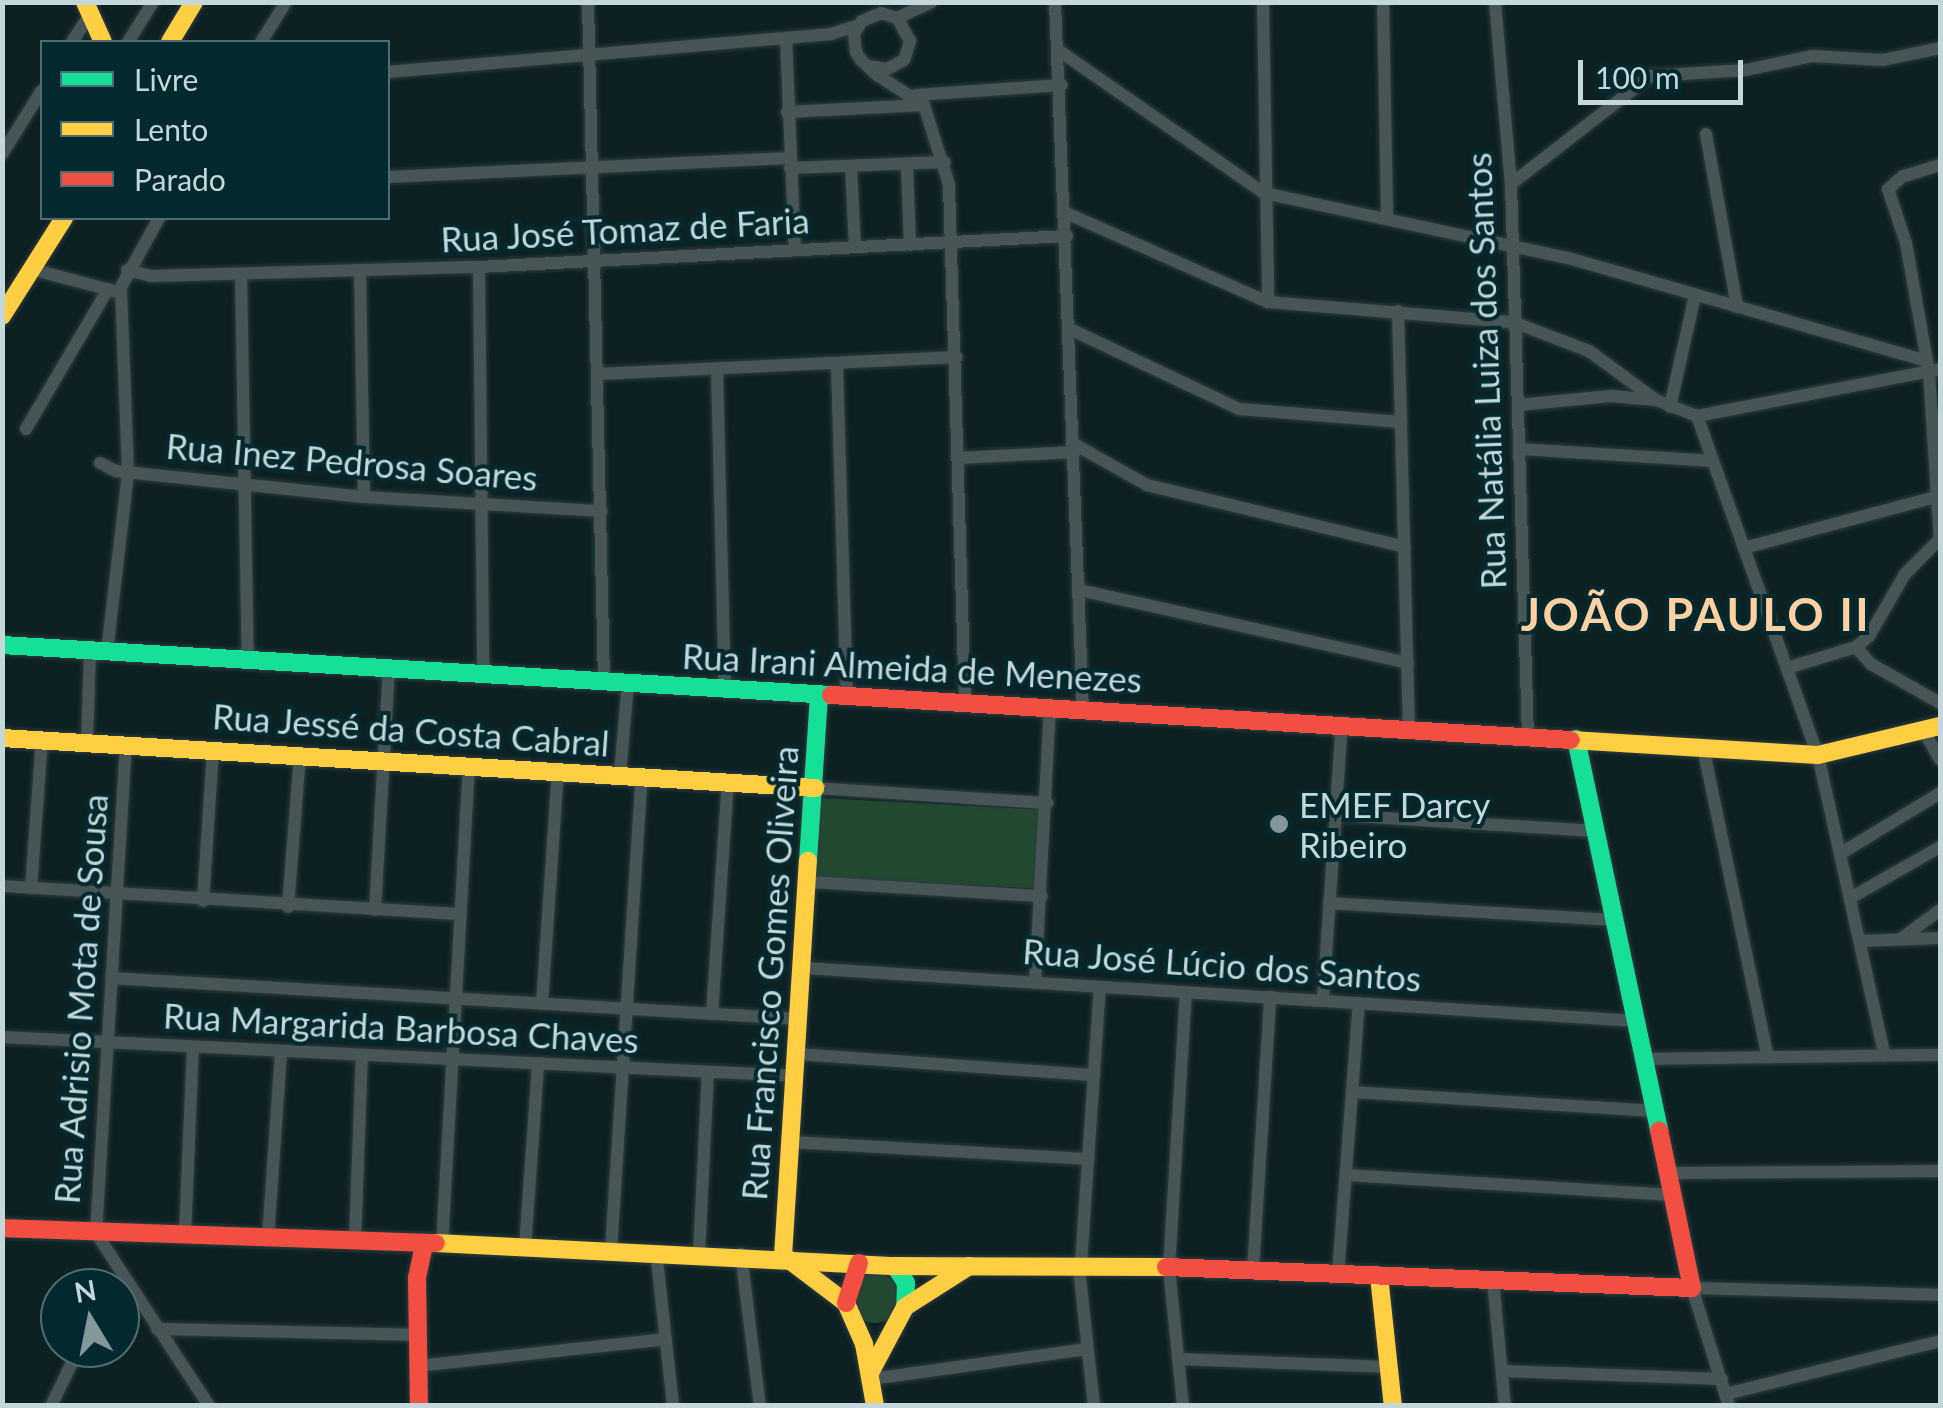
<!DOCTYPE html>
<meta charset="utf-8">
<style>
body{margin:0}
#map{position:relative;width:1943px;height:1408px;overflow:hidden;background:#0d2123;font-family:Lato,sans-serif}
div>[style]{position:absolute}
.green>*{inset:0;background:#234a31;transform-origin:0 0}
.round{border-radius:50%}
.roads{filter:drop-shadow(0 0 2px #2e3c3e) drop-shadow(0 0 2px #2e3c3e)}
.street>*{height:12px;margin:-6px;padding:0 6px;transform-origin:6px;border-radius:6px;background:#475557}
.fast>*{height:18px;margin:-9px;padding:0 9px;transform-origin:9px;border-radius:9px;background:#16e098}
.slow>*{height:18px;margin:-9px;padding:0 9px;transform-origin:9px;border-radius:9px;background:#ffcf43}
.jam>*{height:18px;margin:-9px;padding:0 9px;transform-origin:9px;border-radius:9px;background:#f24e42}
.dots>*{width:28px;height:28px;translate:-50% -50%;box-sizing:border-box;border:5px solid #03282d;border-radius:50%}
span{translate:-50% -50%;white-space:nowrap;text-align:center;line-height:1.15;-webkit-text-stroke:8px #03282d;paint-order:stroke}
.street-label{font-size:35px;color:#c4d7da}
.poi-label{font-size:35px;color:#c4d7da}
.left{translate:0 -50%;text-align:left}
.district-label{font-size:45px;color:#ffd0a2;font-weight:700;letter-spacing:2.5px}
.frame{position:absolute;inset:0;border:5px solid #c4d7da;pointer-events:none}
.legend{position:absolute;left:40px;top:40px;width:350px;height:180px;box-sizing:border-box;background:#03282d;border:2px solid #506e72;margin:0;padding:12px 18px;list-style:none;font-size:30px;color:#c4d7da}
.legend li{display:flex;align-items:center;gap:20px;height:50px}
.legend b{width:50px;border:2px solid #506e72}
.north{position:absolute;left:40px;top:1268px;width:100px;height:100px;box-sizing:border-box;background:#03282d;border:2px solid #506e72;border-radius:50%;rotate:350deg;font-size:28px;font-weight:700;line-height:40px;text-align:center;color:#c4d7da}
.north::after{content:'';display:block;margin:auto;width:35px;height:45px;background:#84979a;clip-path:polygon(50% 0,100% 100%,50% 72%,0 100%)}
.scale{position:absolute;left:1578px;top:60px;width:165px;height:45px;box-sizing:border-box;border:5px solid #c4d7da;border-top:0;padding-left:12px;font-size:30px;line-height:35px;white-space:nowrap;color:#c4d7da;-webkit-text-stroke:8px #03282d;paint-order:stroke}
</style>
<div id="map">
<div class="green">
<i style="left:820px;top:798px;width:220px;height:79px;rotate:3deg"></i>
<i class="round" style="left:850px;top:1273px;width:50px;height:50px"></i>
</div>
<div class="roads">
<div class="street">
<i style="left:588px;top:2px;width:680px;rotate:88.65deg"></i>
<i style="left:1055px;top:2px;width:709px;rotate:87.74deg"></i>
<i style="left:1263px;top:2px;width:300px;rotate:89deg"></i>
<i style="left:1383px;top:2px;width:216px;rotate:88.9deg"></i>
<i style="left:1495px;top:2px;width:183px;rotate:85deg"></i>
<i style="left:1511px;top:184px;width:553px;rotate:88.24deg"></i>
<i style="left:897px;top:18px;width:38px;rotate:-25deg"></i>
<i style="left:786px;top:38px;width:212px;rotate:87.6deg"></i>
<i style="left:72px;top:42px;width:33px;rotate:-57deg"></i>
<i style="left:128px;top:42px;width:47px;rotate:-58deg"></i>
<i style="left:261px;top:42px;width:47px;rotate:-58deg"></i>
<i style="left:1061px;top:52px;width:247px;rotate:34.8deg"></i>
<i style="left:1264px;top:193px;width:311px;rotate:12.1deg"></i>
<i style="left:1568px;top:258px;width:373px;rotate:16deg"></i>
<i style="left:868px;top:66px;width:19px;rotate:9deg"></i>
<i style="left:887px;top:69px;width:19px;rotate:-28deg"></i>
<i style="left:904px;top:60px;width:20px;rotate:-72deg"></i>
<i style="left:910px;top:41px;width:26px;rotate:-119deg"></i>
<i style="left:897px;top:18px;width:17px;rotate:-163deg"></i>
<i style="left:881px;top:13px;width:21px;rotate:157deg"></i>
<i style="left:862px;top:21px;width:15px;rotate:122deg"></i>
<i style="left:854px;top:34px;width:18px;rotate:84deg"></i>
<i style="left:856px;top:52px;width:9px;rotate:58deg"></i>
<i style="left:861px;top:60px;width:22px;rotate:43deg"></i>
<i style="left:877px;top:75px;width:56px;rotate:32.6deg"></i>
<i style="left:924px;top:105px;width:84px;rotate:72.6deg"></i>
<i style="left:949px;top:185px;width:518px;rotate:88.23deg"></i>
<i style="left:388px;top:72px;width:445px;rotate:-4.9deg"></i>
<i style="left:831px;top:34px;width:28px;rotate:-18deg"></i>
<i style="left:916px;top:95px;width:146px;rotate:-3.9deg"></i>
<i style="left:787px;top:112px;width:137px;rotate:-2.9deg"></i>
<i style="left:1706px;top:134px;width:176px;rotate:79.8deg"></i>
<i style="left:2px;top:154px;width:75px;rotate:-58deg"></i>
<i style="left:907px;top:164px;width:81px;rotate:87.9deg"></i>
<i style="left:1940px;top:165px;width:39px;rotate:163deg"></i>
<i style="left:1903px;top:176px;width:20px;rotate:139deg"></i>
<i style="left:1888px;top:189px;width:57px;rotate:71.6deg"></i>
<i style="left:1906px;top:243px;width:131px;rotate:79.9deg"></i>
<i style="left:1929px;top:372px;width:171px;rotate:86.3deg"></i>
<i style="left:851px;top:166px;width:81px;rotate:87.2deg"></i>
<i style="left:790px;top:168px;width:155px;rotate:-2.2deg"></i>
<i style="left:388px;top:177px;width:401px;rotate:-2.7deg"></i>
<i style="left:1511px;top:184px;width:176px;rotate:-37.8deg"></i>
<i style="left:1650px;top:76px;width:96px;rotate:-3.6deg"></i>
<i style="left:1746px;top:70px;width:67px;rotate:-12deg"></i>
<i style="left:1812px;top:56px;width:71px;rotate:3.2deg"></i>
<i style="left:1883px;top:60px;width:58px;rotate:-11.9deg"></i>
<i style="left:1066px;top:213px;width:221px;rotate:23.8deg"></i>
<i style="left:1268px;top:302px;width:246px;rotate:4.7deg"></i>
<i style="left:1513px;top:322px;width:81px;rotate:20.9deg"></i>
<i style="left:1589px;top:351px;width:83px;rotate:36.2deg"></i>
<i style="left:479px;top:267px;width:407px;rotate:89.4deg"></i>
<i style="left:31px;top:269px;width:86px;rotate:14.8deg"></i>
<i style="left:127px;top:270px;width:25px;rotate:14deg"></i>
<i style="left:151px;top:276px;width:328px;rotate:-1.6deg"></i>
<i style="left:479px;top:267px;width:589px;rotate:-3.02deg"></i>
<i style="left:360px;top:270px;width:227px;rotate:89deg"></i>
<i style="left:241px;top:274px;width:385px;rotate:89deg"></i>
<i style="left:1398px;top:311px;width:417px;rotate:88.5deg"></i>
<i style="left:1072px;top:330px;width:185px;rotate:25.3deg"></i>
<i style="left:1239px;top:409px;width:163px;rotate:4.6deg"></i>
<i style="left:837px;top:365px;width:330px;rotate:88.3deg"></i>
<i style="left:717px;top:369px;width:319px;rotate:88.6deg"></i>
<i style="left:599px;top:374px;width:358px;rotate:-2.7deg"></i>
<i style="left:1518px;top:405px;width:93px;rotate:-5.5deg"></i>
<i style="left:1611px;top:396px;width:45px;rotate:5.1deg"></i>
<i style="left:1656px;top:400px;width:44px;rotate:21.3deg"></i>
<i style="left:1697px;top:416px;width:248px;rotate:-10.9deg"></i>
<i style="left:1670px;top:407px;width:115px;rotate:-77.4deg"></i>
<i style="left:1697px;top:416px;width:360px;rotate:70.4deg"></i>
<i style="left:1818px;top:755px;width:308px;rotate:77.5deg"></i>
<i style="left:26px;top:429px;width:162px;rotate:-59.6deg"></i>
<i style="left:1074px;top:444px;width:84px;rotate:29.3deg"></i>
<i style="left:1147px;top:485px;width:265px;rotate:13.5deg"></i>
<i style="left:1519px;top:449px;width:194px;rotate:3.5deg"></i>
<i style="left:958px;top:458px;width:117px;rotate:-2.9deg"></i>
<i style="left:100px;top:463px;width:18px;rotate:27deg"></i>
<i style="left:116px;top:471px;width:249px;rotate:6deg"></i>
<i style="left:364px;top:497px;width:238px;rotate:3.4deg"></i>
<i style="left:1744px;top:548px;width:199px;rotate:-14.9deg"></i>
<i style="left:1079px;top:590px;width:337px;rotate:12.5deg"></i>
<i style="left:1856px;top:647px;width:23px;rotate:49deg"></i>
<i style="left:1871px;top:664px;width:79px;rotate:29.5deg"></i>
<i style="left:107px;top:652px;width:181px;rotate:-83.3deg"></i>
<i style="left:128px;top:472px;width:185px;rotate:-92.2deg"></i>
<i style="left:121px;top:287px;width:79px;rotate:-61.2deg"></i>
<i style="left:1787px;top:668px;width:72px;rotate:-16.9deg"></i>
<i style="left:1856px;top:647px;width:17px;rotate:-40deg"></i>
<i style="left:1869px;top:636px;width:72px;rotate:-59.9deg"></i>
<i style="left:1905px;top:574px;width:49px;rotate:-45deg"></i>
<i style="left:1923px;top:730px;width:34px;rotate:60deg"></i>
<i style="left:87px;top:742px;width:90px;rotate:-88.1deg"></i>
<i style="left:126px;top:743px;width:491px;rotate:93.5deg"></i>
<i style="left:96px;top:1233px;width:207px;rotate:56.8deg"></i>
<i style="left:1703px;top:747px;width:317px;rotate:78.2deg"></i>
<i style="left:620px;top:774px;width:91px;rotate:-85deg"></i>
<i style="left:815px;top:788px;width:233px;rotate:3.7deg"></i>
<i style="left:1336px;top:815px;width:259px;rotate:3.5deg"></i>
<i style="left:1843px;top:852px;width:114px;rotate:-31.3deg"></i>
<i style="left:810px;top:882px;width:232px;rotate:3.5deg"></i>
<i style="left:2px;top:886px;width:459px;rotate:3.5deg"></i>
<i style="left:31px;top:888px;width:149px;rotate:-85.8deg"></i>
<i style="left:1852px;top:897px;width:101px;rotate:-29.6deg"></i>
<i style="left:203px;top:901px;width:152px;rotate:-86.2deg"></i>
<i style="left:1329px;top:903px;width:287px;rotate:3.4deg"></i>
<i style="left:288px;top:907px;width:153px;rotate:-85.5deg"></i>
<i style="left:375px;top:910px;width:243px;rotate:-86.7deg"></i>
<i style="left:1902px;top:938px;width:47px;rotate:-36.4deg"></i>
<i style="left:1862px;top:941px;width:78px;rotate:-2.2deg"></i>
<i style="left:804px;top:968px;width:834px;rotate:3.64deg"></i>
<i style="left:111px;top:978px;width:690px;rotate:3.41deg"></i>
<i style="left:1035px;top:983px;width:275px;rotate:-86.9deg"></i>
<i style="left:1323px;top:999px;width:277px;rotate:-86.1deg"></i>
<i style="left:542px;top:1004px;width:235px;rotate:-86.1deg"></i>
<i style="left:712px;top:1014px;width:234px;rotate:-86.1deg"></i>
<i style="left:2px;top:1037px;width:796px;rotate:2.81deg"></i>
<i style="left:798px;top:1054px;width:297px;rotate:4.1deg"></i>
<i style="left:1644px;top:1059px;width:296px;rotate:-0.8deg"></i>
<i style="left:1352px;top:1092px;width:305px;rotate:3.6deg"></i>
<i style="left:793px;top:1142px;width:296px;rotate:3.3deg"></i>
<i style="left:1668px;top:1173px;width:272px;rotate:-0.4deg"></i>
<i style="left:1346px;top:1175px;width:327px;rotate:3.5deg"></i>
<i style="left:185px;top:1235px;width:188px;rotate:-87.6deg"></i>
<i style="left:268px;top:1238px;width:186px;rotate:-86deg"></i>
<i style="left:355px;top:1242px;width:187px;rotate:-87.9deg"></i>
<i style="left:442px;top:1246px;width:483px;rotate:-86.8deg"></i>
<i style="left:525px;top:1247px;width:183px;rotate:-85.9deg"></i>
<i style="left:611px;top:1250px;width:475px;rotate:-86.3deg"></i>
<i style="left:656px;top:1251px;width:156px;rotate:83.7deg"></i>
<i style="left:699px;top:1254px;width:182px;rotate:-87.2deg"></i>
<i style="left:741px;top:1254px;width:153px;rotate:82.9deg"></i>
<i style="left:1253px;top:1271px;width:275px;rotate:-86.4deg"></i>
<i style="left:1338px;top:1274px;width:272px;rotate:-85.6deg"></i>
<i style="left:1493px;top:1280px;width:127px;rotate:84.6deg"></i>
<i style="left:157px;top:1329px;width:260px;rotate:1.3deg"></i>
<i style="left:1178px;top:1359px;width:212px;rotate:2.2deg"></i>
<i style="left:418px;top:1366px;width:249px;rotate:-6.2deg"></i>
<i style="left:1502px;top:1371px;width:220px;rotate:2.1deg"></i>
<i style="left:871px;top:1379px;width:218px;rotate:-7.9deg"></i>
<i style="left:1726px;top:1394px;width:220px;rotate:-13.9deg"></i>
<i style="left:51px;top:1406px;width:64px;rotate:-64.2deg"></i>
<i style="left:1094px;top:1406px;width:129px;rotate:-96.2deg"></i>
<i style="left:1080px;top:1278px;width:292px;rotate:-86.1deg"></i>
<i style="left:1183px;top:1406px;width:139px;rotate:-95.8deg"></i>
<i style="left:1169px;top:1268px;width:276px;rotate:-86.5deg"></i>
<i style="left:1729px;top:1406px;width:124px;rotate:-107.4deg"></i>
<i style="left:1692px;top:1288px;width:248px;rotate:1.6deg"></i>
</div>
<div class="fast">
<i style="left:2px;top:645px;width:831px;rotate:3.45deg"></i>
<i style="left:1576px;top:739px;width:400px;rotate:78deg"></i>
<i style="left:808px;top:861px;width:167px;rotate:-86.2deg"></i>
<i style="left:895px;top:1266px;width:20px;rotate:57deg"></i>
<i style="left:906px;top:1283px;width:24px;rotate:92deg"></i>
</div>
<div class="slow">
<i style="left:85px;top:2px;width:44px;rotate:65.8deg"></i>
<i style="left:170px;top:42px;width:47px;rotate:-59deg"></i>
<i style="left:2px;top:316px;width:116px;rotate:-57.7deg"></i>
<i style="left:2px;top:738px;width:815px;rotate:3.52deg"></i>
<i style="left:1571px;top:740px;width:247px;rotate:3.5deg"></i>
<i style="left:1818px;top:755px;width:125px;rotate:-13.4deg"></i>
<i style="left:436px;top:1243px;width:460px;rotate:2.9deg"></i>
<i style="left:895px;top:1266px;width:271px;rotate:0.2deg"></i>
<i style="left:783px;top:1256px;width:396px;rotate:-86.4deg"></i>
<i style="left:788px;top:1259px;width:73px;rotate:37.2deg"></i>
<i style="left:846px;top:1303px;width:45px;rotate:66.3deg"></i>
<i style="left:864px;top:1344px;width:63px;rotate:79.9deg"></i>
<i style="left:1379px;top:1276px;width:131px;rotate:83.9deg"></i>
<i style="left:871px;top:1371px;width:72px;rotate:-62deg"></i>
<i style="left:905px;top:1307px;width:76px;rotate:-32.6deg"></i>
</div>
<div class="jam">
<i style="left:831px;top:695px;width:741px;rotate:3.48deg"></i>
<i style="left:2px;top:1228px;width:434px;rotate:2deg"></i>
<i style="left:1166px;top:1267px;width:526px;rotate:2.29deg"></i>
<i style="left:1692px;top:1288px;width:161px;rotate:-101.8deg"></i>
<i style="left:846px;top:1303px;width:42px;rotate:-72deg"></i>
<i style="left:419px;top:1406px;width:128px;rotate:-90.9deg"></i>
<i style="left:417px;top:1278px;width:34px;rotate:-78deg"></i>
</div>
</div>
<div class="dots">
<i style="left:1279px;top:824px;background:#84979a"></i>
</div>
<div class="street-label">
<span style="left:625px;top:229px;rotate:-3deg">Rua José Tomaz de Faria</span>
<span style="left:1485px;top:371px;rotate:-92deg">Rua Natália Luiza dos Santos</span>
<span style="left:352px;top:461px;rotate:5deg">Rua Inez Pedrosa Soares</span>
<span style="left:912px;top:667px;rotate:3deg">Rua Irani Almeida de Menezes</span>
<span style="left:411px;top:729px;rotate:4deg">Rua Jessé da Costa Cabral</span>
<span style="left:1222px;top:964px;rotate:4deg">Rua José Lúcio dos Santos</span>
<span style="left:769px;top:973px;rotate:-86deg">Rua Francisco Gomes Oliveira</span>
<span style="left:80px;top:999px;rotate:-86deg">Rua Adrisio Mota de Sousa</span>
<span style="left:401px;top:1027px;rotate:3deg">Rua Margarida Barbosa Chaves</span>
</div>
<div class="poi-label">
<span class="left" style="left:1299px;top:824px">EMEF Darcy<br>Ribeiro</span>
</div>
<div class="district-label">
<span style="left:1696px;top:615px">JOÃO PAULO II</span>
</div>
<div class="frame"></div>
<ul class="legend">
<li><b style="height:12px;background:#16e098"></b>Livre</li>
<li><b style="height:12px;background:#ffcf43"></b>Lento</li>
<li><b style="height:12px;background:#f24e42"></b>Parado</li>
</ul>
<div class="north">N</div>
<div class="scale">100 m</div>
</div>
